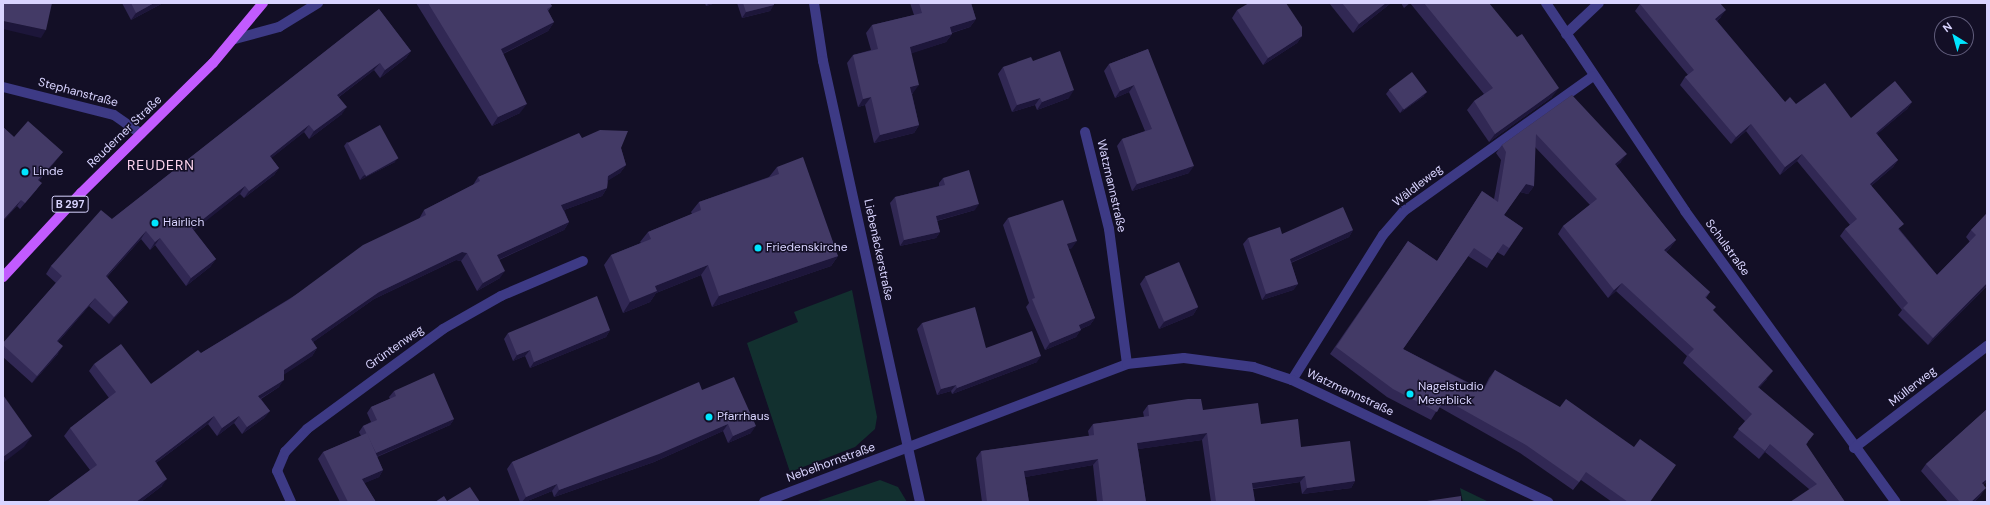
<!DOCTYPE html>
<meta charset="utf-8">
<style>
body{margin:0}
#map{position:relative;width:1990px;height:505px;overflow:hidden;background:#130f26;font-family:"DM Sans",sans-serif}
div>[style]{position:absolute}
.green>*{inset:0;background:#12302f}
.minor>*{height:10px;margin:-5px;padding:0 5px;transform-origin:5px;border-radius:5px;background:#3d3a85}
.major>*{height:10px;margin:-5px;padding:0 5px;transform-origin:5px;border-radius:5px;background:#c25bff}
.wall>*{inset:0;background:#312854}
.shaded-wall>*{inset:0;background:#1d163a}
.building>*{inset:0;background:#433a66;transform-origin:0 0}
.dots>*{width:11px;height:11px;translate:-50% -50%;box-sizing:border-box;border:2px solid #130f26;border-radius:50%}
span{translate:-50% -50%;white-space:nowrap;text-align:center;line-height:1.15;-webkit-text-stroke:3px #130f26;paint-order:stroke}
.shield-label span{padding:1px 3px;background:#130f26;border:1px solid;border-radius:3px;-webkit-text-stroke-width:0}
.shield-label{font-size:11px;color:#d9d4ff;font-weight:700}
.street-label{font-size:12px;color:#d9d4ff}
.poi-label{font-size:12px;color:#d9d4ff}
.left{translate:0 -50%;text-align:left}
.quarter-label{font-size:14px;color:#ffd6f0;letter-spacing:1px}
.frame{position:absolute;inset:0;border:4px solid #d9d4ff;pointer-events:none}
.north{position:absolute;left:1934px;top:16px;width:40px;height:40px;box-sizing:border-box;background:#130f26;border:1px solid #625e7d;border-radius:50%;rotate:323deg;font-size:11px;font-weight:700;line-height:16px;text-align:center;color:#d9d4ff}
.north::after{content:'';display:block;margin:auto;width:14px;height:18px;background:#00e5ff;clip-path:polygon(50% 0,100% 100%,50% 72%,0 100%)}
</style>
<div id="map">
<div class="green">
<i style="clip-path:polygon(852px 290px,877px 417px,875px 429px,855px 447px,790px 472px,747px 343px,798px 322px,794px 312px)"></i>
<i style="clip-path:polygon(880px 480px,898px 487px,907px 502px,815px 502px)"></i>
<i style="clip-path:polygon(1460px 488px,1489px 502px,1463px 502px)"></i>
</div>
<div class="minor">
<i style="left:814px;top:3px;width:59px;rotate:81.2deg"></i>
<i style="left:823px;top:61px;width:452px;rotate:77.6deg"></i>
<i style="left:1546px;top:3px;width:250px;rotate:56.2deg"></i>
<i style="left:1685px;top:211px;width:359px;rotate:54.1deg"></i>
<i style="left:1566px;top:34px;width:45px;rotate:-43.2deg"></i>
<i style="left:235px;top:39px;width:46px;rotate:-15.3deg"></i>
<i style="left:279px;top:27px;width:46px;rotate:-31.6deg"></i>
<i style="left:3px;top:87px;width:114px;rotate:14.2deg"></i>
<i style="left:114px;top:115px;width:33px;rotate:35deg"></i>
<i style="left:1085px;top:132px;width:100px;rotate:76.1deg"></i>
<i style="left:1109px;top:229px;width:136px;rotate:82.4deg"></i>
<i style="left:1292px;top:380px;width:171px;rotate:-57.9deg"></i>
<i style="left:1383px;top:235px;width:32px;rotate:-49deg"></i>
<i style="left:1404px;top:211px;width:232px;rotate:-35.5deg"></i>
<i style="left:1854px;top:448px;width:168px;rotate:-37.5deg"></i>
<i style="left:291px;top:502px;width:34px;rotate:-114deg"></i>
<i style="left:277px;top:471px;width:21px;rotate:-67deg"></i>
<i style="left:285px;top:452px;width:32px;rotate:-46deg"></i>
<i style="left:307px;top:429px;width:169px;rotate:-36.3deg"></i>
<i style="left:443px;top:329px;width:67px;rotate:-29.6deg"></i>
<i style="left:501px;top:296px;width:89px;rotate:-23.1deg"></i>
<i style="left:764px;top:502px;width:388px;rotate:-20.8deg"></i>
<i style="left:1127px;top:364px;width:57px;rotate:-6deg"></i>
<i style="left:1184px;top:358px;width:70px;rotate:7.4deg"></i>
<i style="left:1253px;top:367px;width:41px;rotate:18.4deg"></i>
<i style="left:1292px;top:380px;width:284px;rotate:25.5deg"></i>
</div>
<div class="major">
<i style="left:3px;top:277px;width:115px;rotate:-47.1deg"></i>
<i style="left:81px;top:193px;width:185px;rotate:-44.6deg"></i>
<i style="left:213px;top:63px;width:78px;rotate:-50.2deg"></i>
</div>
<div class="wall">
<i style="clip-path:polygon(122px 3px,163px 3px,131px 20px)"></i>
<i style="clip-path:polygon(416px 3px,550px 3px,552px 6px,548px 11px,554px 22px,548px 31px,503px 54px,520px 113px,492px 126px)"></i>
<i style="clip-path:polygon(705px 3px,716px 3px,706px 6px)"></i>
<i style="clip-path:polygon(737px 3px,774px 3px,770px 11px,742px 18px)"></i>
<i style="clip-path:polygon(910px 3px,971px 3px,976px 19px,970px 27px,952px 33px,952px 34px,946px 42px,911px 53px,913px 93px,912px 94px,919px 125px,914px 133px,874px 143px,865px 105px,858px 107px,847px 63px,853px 55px,871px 50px,866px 33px,872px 25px,914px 15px)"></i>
<i style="clip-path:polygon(1329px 3px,1391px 3px,1353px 33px)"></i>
<i style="clip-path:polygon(1401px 3px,1410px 3px,1404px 8px)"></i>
<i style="clip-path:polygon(1410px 3px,1489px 3px,1552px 97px,1489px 142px,1467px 110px,1474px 101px,1484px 94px)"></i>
<i style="clip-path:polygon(1640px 4px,1721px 17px,1717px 21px,1785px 102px,1851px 118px,1912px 102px,1907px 109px,1877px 134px,1898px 160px,1893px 167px,1871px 186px,1900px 230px,1937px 275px,1970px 242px,1966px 237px,1971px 230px,1987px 213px,1987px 286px,1928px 345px,1898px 315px,1902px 310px,1840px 236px,1845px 229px,1850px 225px,1797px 161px,1780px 175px,1746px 131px,1731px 144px,1680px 85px,1685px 77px,1688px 75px,1635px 11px)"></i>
<i style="clip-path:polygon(379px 9px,411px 51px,406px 58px,380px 78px,374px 70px,339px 97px,342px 114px,309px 139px,304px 132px,271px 158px,279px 168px,274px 175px,244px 198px,240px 194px,193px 230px,216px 259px,210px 267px,186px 286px,155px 245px,150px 250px,141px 239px,107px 277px,128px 302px,123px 309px,109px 324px,89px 306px,58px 342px,58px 354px,32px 383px,3px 357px,3px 343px,56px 283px,46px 274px,51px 266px,112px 219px)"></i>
<i style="clip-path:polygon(1237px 10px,1302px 36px,1297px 43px,1263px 65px,1232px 18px)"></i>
<i style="clip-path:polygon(1148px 49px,1189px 173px,1132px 191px,1117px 146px,1122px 139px,1145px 131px,1129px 92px,1115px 98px,1104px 71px,1109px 64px)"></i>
<i style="clip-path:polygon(1033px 61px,1069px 98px,1037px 110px,1035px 105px,1012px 112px,998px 74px,1003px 67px)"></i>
<i style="clip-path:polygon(1389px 90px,1424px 96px,1400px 113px,1386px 94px)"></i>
<i style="clip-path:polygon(1572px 95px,1621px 162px,1616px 166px,1676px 240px,1670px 248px,1666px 252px,1710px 292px,1706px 298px,1713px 311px,1767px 379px,1759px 388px,1808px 442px,1806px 445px,1845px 502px,1809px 489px,1765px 452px,1759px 459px,1733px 437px,1745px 421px,1683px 363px,1687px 356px,1616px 291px,1608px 298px,1558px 234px,1563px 226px,1590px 205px,1535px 147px,1534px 186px,1528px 194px,1520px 192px,1504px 215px,1523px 228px,1504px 256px,1497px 252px,1487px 268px,1468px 256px,1403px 349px,1483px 390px,1489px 378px,1495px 370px,1650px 502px,1612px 502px,1581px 480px,1573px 490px,1520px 453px,1439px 407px,1431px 420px,1387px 397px,1330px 354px,1408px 241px,1437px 261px,1482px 191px,1494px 199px,1501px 160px,1496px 153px,1502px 145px)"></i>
<i style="clip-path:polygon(3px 127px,14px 137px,63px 152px,58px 158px,39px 181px,37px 189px,20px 209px,17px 206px,3px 221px)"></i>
<i style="clip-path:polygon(582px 138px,621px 148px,626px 165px,620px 173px,608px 180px,607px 188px,602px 196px,564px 210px,569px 222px,564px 230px,499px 260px,500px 278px,477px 291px,461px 261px,456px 260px,374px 299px,313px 342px,317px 348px,312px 356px,284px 374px,279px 387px,261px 399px,270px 411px,264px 418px,242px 434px,234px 423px,217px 436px,208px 424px,156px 463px,162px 486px,141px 502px,47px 502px,90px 470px,64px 436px,70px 428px,109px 398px,89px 371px,94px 364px,151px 384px,419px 219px,424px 210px,473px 185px,478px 177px)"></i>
<i style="clip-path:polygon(347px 142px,395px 162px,360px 180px,344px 146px)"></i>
<i style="clip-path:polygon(777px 167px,838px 256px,831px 266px,712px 307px,701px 275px,656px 293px,650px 302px,623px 313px,604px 265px,611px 255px,641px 243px,640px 242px,648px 232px,692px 214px,691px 212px,699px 202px,769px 177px)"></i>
<i style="clip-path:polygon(943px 178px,975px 210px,937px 221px,940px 232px,936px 238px,900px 246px,890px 203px,895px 197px,939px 186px,939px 183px)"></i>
<i style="clip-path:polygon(1008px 218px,1072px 248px,1068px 249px,1095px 318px,1090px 325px,1081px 329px,1076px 337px,1045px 350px,1026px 307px,1029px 303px,1003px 225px)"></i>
<i style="clip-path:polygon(1353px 230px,1349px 237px,1291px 263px,1298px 284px,1293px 290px,1262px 300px,1243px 244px,1248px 238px,1282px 234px)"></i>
<i style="clip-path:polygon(1145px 277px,1198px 307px,1193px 315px,1159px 329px,1140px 284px)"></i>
<i style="clip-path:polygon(922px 323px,986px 348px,1037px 362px,952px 394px,951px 391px,937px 395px,917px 329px)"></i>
<i style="clip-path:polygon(610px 330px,606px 337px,530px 368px,525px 356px,513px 361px,504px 339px,508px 333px)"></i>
<i style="clip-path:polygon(702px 390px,751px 433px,728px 443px,723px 431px,654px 462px,554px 497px,552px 491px,525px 502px,520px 502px,507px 469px,512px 462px)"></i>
<i style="clip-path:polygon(394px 391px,454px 419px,450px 425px,377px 457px,383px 470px,379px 477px,364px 483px,376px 502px,340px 502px,318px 459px,323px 452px,361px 436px,359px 432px,363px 426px,371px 422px,367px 413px,371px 407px,390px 399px,389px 397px)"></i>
<i style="clip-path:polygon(1148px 405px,1203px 410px,1261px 424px,1301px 447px,1355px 481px,1351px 488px,1302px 494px,1300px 482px,1253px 489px,1255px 502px,1211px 502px,1202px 440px,1138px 449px,1146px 502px,1097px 502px,1093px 465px,1025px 477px,1029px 502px,982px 502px,976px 458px,981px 451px,1089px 436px,1088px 431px,1093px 424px,1144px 417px,1143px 412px)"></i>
<i style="clip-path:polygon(1987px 409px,1987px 481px,1984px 484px,1981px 495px,1974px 502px,1948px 502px,1921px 471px,1926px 464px)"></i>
</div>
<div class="shaded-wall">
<i style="clip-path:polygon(154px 3px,163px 3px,131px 20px,136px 13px)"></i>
<i style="clip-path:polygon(709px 3px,716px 3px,706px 6px)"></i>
<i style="clip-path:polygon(1386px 3px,1391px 3px,1353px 33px,1359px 24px)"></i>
<i style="clip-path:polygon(774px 5px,770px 11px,742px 18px,746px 12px)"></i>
<i style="clip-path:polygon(1726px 10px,1721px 17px,1710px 26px,1715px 19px)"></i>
<i style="clip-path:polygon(976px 19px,970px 27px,944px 35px,950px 27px)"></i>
<i style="clip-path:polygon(3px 21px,46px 30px,41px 38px,3px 29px)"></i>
<i style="clip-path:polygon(554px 22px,548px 31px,494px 58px,501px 49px)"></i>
<i style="clip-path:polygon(952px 34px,946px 42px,904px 56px,910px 47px)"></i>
<i style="clip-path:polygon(1302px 36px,1297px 43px,1263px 65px,1268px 58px)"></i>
<i style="clip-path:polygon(411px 51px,406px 58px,380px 78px,385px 70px)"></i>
<i style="clip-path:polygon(380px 63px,374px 70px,332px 102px,337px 95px)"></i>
<i style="clip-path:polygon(919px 85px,913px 93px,904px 95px,910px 87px)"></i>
<i style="clip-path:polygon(1134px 85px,1129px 92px,1115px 98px,1120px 91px)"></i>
<i style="clip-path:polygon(1559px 88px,1552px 97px,1489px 142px,1495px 134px)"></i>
<i style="clip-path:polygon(1074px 90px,1069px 98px,1037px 110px,1042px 102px)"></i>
<i style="clip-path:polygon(1427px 92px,1424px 96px,1400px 113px,1403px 109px)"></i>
<i style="clip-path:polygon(871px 97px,865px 105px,858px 107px,863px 99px)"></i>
<i style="clip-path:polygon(1040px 98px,1035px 105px,1012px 112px,1017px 105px)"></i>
<i style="clip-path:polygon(1912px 102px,1907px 109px,1870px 140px,1876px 133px)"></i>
<i style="clip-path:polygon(527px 104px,520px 113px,492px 126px,498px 117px)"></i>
<i style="clip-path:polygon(347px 107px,342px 114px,309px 139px,314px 131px)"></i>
<i style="clip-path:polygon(1751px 124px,1746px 131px,1731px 144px,1736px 137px)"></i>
<i style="clip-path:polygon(309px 125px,304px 132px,264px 164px,270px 156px)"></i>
<i style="clip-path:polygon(919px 125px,914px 133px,874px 143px,880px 135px)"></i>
<i style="clip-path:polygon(63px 152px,58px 158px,34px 186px,38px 180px)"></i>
<i style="clip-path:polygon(1627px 154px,1621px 162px,1609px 172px,1615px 164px)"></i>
<i style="clip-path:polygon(1802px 154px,1797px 161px,1780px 175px,1785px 167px)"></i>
<i style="clip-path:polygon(398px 158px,395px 162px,360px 180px,363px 176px)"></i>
<i style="clip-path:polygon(1898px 160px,1893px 167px,1865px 191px,1870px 184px)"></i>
<i style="clip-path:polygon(626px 165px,620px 173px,603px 184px,608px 176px)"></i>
<i style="clip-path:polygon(1194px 166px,1189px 173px,1132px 191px,1137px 184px)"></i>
<i style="clip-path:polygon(279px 168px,274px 175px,244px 198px,249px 191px)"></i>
<i style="clip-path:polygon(1526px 184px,1534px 186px,1528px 194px,1520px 192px)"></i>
<i style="clip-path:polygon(245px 186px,240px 194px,187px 236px,192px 228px)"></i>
<i style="clip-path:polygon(607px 188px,602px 196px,556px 213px,561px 205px)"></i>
<i style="clip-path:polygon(21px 200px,17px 206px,3px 221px,3px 220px)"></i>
<i style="clip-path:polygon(979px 204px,975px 210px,932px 222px,936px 216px)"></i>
<i style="clip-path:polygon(569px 222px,564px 230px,491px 263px,497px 255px)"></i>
<i style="clip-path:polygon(1353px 230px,1349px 237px,1285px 265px,1290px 259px)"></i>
<i style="clip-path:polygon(146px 231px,141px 239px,101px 283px,106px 276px)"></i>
<i style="clip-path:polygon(940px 232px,936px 238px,900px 246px,904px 240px)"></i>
<i style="clip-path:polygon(160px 238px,155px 245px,150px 250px,155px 242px)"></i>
<i style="clip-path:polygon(1676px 240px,1670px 248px,1659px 258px,1664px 250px)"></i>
<i style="clip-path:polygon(1077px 241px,1072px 248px,1062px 252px,1067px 244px)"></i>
<i style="clip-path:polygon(462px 252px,467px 253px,461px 261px,456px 260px,374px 299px,306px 347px,311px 339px,379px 292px)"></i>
<i style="clip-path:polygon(838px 256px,831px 266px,712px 307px,719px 296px)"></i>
<i style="clip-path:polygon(216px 259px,210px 267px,186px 286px,191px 278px)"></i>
<i style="clip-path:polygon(708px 265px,701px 275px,656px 293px,650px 302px,623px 313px,630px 302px,655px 286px)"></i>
<i style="clip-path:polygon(505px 271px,500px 278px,477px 291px,483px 283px)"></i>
<i style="clip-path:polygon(1622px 283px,1616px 291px,1608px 298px,1614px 290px)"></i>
<i style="clip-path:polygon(1987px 283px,1987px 286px,1928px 345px,1933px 338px)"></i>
<i style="clip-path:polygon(1298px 284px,1293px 290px,1262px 300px,1266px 294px)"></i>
<i style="clip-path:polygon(95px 298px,89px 306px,52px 349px,57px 341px)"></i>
<i style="clip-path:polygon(128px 302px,123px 309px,109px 324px,114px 317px)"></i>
<i style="clip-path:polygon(1198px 307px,1193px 315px,1159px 329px,1164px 322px)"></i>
<i style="clip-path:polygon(1095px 318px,1090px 325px,1074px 332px,1079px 325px)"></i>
<i style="clip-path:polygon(610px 330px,606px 337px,530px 368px,534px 362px)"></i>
<i style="clip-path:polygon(1081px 330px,1076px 337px,1045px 350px,1050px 343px)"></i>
<i style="clip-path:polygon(63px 346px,58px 354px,32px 383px,37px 376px)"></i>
<i style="clip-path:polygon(317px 348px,312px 356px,279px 378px,284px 370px)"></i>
<i style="clip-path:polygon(530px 350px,525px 356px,513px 361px,517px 355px)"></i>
<i style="clip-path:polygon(1041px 356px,1037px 362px,952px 394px,957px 388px)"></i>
<i style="clip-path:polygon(1773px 371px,1767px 379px,1752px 395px,1758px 387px)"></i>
<i style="clip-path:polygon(284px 380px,279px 387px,253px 403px,258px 396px)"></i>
<i style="clip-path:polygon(956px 385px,951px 391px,937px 395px,941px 389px)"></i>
<i style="clip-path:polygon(270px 411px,264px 418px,242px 434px,247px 427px)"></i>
<i style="clip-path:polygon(214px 416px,208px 424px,149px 468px,155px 461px)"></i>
<i style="clip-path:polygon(239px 416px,234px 423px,217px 436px,222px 428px)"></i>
<i style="clip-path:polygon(454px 419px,450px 425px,371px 459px,376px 453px)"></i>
<i style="clip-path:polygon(728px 424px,723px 431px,654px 462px,554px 497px,559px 490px)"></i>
<i style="clip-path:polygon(756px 426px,751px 433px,728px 443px,733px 436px)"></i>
<i style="clip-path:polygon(1207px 433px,1202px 440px,1132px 450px,1137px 443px)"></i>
<i style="clip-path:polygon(32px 436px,24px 447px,3px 463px,3px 457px)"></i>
<i style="clip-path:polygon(1770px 444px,1765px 452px,1759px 459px,1765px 451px)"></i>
<i style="clip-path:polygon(1098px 459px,1093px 465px,1020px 478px,1024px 471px)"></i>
<i style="clip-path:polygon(383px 470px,379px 477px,358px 486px,362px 479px)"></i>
<i style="clip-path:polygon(1305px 476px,1300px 482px,1248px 489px,1252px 483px)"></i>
<i style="clip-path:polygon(167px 479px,162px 486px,141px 502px,136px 502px)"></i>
<i style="clip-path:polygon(1987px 479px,1987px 481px,1977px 490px,1982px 483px)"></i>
<i style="clip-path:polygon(1355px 481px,1351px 488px,1302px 494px,1307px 488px)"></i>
<i style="clip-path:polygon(557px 484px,552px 491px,525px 502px,522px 502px,526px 497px)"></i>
<i style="clip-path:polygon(1986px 488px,1981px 495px,1974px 502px,1971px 502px)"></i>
</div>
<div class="building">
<i style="clip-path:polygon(3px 3px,52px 3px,46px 30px,3px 21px)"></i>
<i style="clip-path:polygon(131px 3px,154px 3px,136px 13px)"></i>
<i style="clip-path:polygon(428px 3px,550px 3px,552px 6px,547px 9px,554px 22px,501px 49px,527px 104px,498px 117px)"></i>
<i style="clip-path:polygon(743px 3px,774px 3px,774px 5px,746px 12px)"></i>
<i style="clip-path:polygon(919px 3px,971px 3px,976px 19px,950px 27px,952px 34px,910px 47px,919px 85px,910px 87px,919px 125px,880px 135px,871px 97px,863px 99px,853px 55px,878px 49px,872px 25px,922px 13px)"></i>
<i style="clip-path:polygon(1249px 3px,1286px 3px,1302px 27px,1302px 36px,1268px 58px,1237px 10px)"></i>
<i style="clip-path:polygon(1342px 3px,1386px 3px,1359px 24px)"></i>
<i style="clip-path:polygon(1424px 3px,1489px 3px,1517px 37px,1522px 34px,1559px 88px,1495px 134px,1474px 101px,1493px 88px)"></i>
<i style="clip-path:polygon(1641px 3px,1720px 3px,1726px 10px,1715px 19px,1785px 102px,1790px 97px,1796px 104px,1825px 83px,1851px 118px,1895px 81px,1912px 102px,1876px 133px,1898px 160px,1870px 184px,1904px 224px,1898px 229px,1937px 275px,1976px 235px,1971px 230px,1987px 213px,1987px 283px,1933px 338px,1903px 308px,1908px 303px,1845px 229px,1857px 219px,1802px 154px,1785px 167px,1751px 124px,1736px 137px,1685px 77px,1694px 70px,1640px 4px)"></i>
<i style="clip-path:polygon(379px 9px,411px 51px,385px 70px,380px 63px,337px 95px,347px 107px,314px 131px,309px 125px,270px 156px,279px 168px,249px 191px,245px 186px,192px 228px,216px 259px,191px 278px,160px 238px,155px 242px,146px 231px,106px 276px,128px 302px,114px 317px,95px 298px,57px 341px,63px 346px,37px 376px,3px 345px,3px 343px,62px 276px,51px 266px,101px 210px,112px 219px)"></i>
<i style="clip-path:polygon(1148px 49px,1194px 166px,1137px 184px,1122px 139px,1152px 129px,1134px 85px,1120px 91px,1109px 64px)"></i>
<i style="clip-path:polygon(1060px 51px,1074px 90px,1042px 102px,1040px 98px,1017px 105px,1003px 67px,1031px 57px,1033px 61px)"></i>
<i style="left:1412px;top:72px;width:25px;height:29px;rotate:53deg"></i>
<i style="clip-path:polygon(1572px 95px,1627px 154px,1615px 164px,1676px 240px,1664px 250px,1710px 292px,1705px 297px,1716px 307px,1713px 310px,1773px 371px,1758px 387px,1814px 434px,1806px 444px,1845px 502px,1790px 502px,1817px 484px,1770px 444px,1765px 451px,1738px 429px,1752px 414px,1688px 355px,1694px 349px,1622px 283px,1614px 290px,1563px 226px,1597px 199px,1536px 134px,1534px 186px,1526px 184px,1504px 215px,1523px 228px,1509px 248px,1503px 244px,1492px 260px,1474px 248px,1403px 349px,1483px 391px,1495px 370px,1560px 407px,1566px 399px,1634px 447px,1640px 439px,1676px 465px,1650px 502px,1628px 502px,1586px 472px,1579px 482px,1526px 445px,1444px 399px,1437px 412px,1393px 389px,1336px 347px,1408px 241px,1437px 261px,1482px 191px,1498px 202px,1506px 152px,1502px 145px)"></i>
<i style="clip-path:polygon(28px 121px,63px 152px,38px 180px,42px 183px,25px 203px,21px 200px,3px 220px,3px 127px,14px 137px)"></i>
<i style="left:380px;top:125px;width:38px;height:37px;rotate:61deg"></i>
<i style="clip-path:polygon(600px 130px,628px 131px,621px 148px,626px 165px,608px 176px,607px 188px,561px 205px,569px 222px,497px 255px,505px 271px,483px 283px,467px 253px,462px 252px,379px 292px,311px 339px,317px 348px,284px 370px,284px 380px,258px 396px,270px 411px,247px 427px,239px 416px,222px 428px,214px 416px,155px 461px,167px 479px,136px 502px,47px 502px,97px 465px,70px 428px,116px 392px,94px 364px,121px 344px,151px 384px,198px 350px,201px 353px,290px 299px,363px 245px,426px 215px,424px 210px,480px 181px,478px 177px,579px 133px,582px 138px)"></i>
<i style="clip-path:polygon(803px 157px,838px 256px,719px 296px,708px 265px,655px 286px,657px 291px,630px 302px,611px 255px,651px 239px,648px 232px,701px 210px,699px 202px,779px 174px,777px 167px)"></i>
<i style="clip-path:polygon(969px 170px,979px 204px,936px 216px,940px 232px,904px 240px,895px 197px,945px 185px,943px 178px)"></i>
<i style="clip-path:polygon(1063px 200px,1077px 241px,1067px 244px,1095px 318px,1079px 325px,1081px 330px,1050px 343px,1032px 299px,1035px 298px,1008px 218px)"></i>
<i style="clip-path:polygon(1343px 207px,1353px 230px,1290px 259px,1298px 284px,1266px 294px,1248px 238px,1280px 227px,1282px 234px)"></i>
<i style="left:1179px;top:262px;width:49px;height:37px;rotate:67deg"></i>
<i style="clip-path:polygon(597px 296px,610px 330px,534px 362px,530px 350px,517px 355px,508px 333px)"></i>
<i style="clip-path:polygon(975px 307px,986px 348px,1032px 331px,1041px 356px,957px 388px,956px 385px,941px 389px,922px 323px)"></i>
<i style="clip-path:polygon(434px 373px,454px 419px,376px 453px,363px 426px,377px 420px,371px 407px,396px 396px,394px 391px)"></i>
<i style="clip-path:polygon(734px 377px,756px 426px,733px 436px,728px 424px,659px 454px,559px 490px,557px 484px,526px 497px,512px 462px,699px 382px,702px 390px)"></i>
<i style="clip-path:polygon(3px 395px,32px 436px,3px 457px)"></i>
<i style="clip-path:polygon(1188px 399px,1201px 399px,1203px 410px,1258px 403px,1261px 424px,1298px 419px,1301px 447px,1350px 441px,1355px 481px,1307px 488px,1305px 476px,1252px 483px,1255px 502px,1216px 502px,1207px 433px,1137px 443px,1146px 502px,1103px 502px,1098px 459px,1024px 471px,1029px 502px,987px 502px,981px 451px,1094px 435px,1093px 424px,1149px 416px,1148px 405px)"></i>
<i style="clip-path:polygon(1987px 409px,1987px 479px,1982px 483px,1986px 488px,1971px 502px,1960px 502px,1926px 464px)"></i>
<i style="clip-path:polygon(367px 433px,383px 470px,362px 479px,376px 502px,348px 502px,323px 452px)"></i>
<i style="clip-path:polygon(470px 487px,480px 502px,435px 502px,444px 496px,447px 501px)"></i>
<i style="clip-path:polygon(1461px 496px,1461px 502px,1420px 502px)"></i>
</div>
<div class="dots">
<i style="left:25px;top:172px;background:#00e5ff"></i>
<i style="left:155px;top:223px;background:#00e5ff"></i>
<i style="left:758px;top:248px;background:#00e5ff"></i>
<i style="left:1410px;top:394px;background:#00e5ff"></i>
<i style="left:709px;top:417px;background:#00e5ff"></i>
</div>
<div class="shield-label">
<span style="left:70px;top:204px">B 297</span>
</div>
<div class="street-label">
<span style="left:78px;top:93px;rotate:15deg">Stephanstraße</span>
<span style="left:125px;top:132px;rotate:-44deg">Reuderner Straße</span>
<span style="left:1111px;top:186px;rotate:77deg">Watzmannstraße</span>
<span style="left:1418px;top:186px;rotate:-38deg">Wäldleweg</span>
<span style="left:1727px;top:248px;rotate:54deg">Schulstraße</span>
<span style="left:878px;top:250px;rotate:78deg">Liebenäckerstraße</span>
<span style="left:395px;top:348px;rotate:-35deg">Grüntenweg</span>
<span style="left:1913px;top:387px;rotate:-38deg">Müllerweg</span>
<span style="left:1350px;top:393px;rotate:25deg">Watzmannstraße</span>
<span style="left:831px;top:463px;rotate:-20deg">Nebelhornstraße</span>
</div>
<div class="poi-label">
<span class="left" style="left:33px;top:172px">Linde</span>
<span class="left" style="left:163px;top:223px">Hairlich</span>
<span class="left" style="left:766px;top:248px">Friedenskirche</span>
<span class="left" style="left:1418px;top:394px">Nagelstudio<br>Meerblick</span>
<span class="left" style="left:717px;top:417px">Pfarrhaus</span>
</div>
<div class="quarter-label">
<span style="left:161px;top:165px">REUDERN</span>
</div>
<div class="frame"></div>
<div class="north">N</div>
</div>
